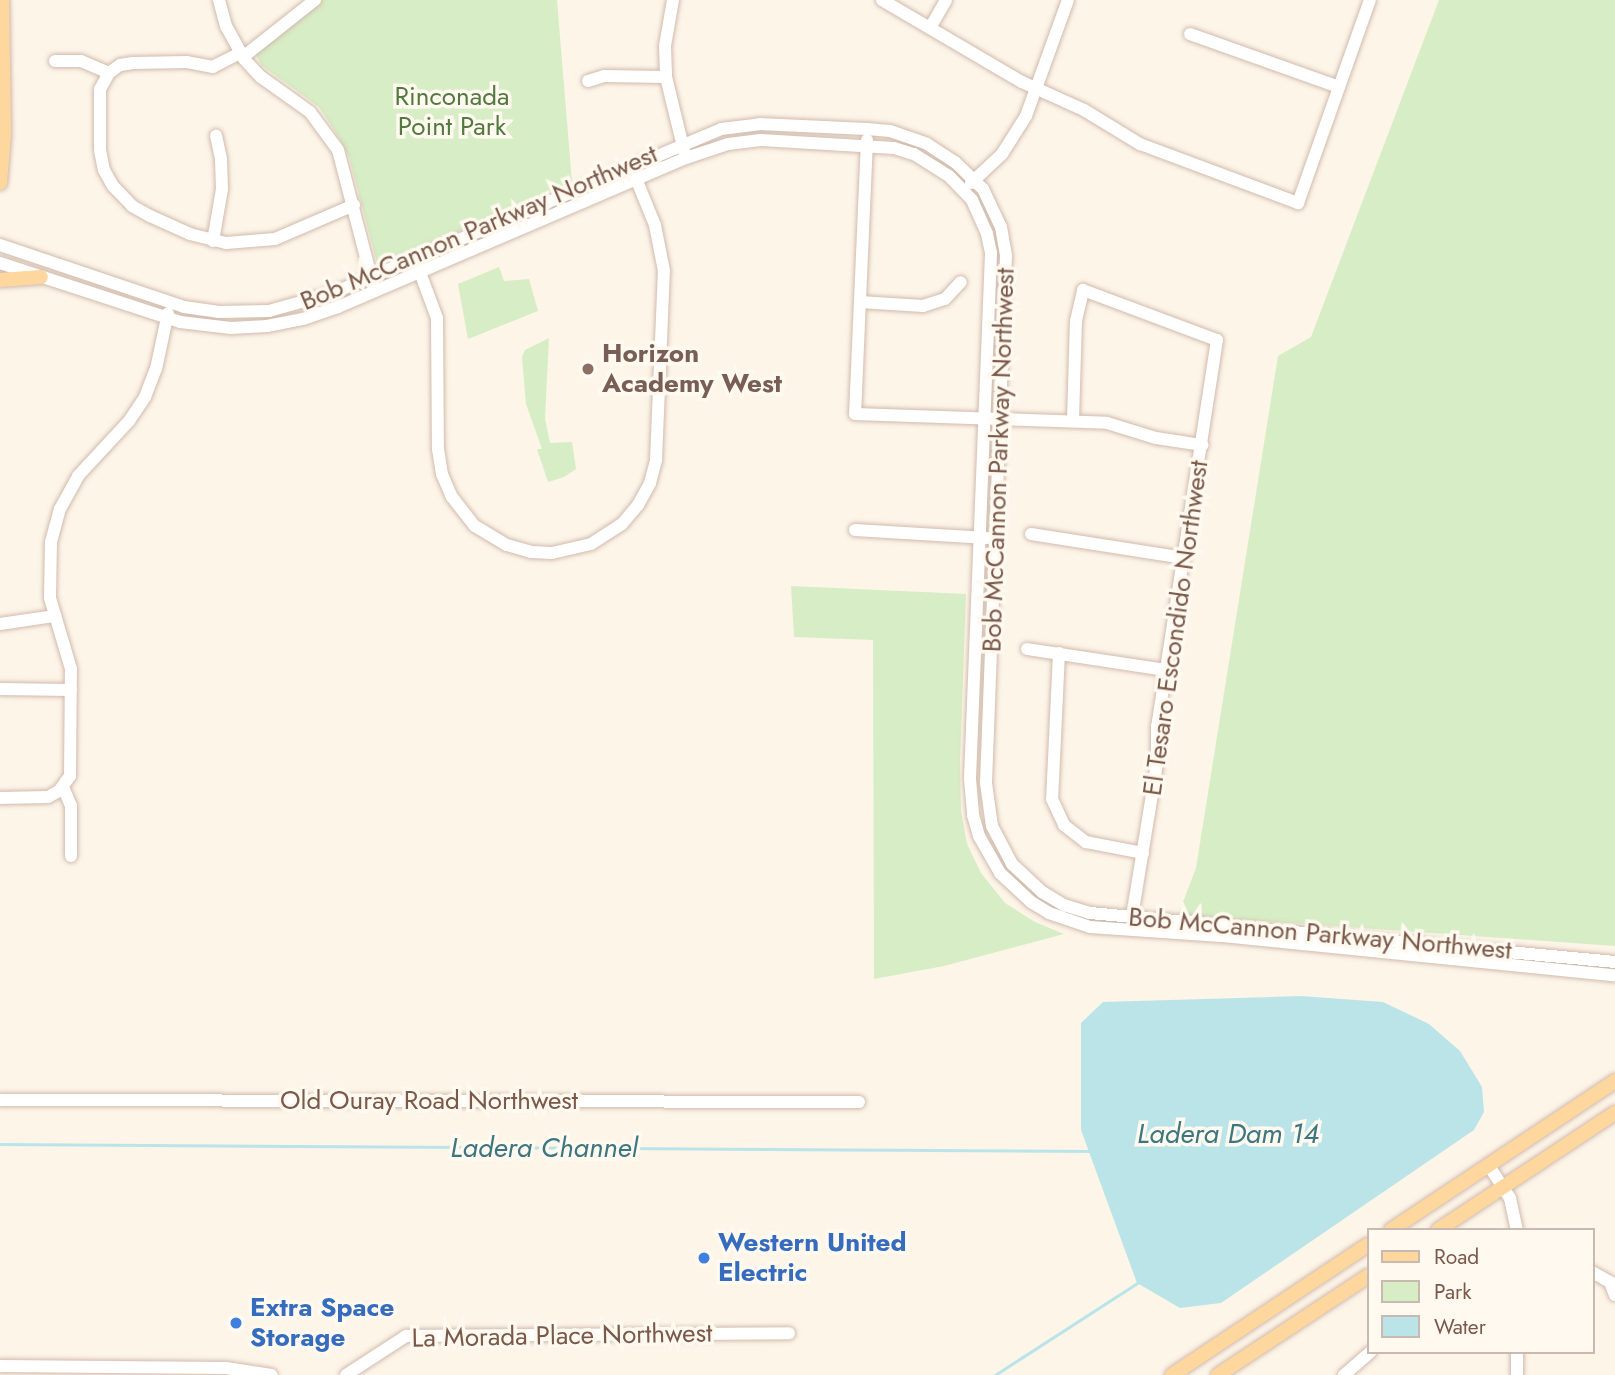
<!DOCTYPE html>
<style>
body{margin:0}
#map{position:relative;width:1615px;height:1375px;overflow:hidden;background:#fdf5e8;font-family:Jost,sans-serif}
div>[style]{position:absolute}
.green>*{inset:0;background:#d7edc5}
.water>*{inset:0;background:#bbe4e9}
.stream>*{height:2.5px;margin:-1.25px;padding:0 1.25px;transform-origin:1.25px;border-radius:1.25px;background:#bbe4e9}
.roads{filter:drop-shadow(0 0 2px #d1bbad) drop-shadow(0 0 2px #d1bbad)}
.minor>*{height:12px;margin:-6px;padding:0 6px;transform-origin:6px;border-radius:6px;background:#fff}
.major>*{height:14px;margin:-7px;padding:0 7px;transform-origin:7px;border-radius:7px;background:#fed79f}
.dots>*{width:19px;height:19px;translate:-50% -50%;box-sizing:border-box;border:4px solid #fff9f0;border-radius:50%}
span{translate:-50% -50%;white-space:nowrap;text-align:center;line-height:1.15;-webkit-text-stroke:7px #fff9f0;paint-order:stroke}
.park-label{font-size:26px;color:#527a3f}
.street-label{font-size:26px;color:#7a594a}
.education-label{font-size:26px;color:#785e54;font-weight:700}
.left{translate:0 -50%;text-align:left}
.shop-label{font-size:26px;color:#366cbe;font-weight:700}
.water-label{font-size:28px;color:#3c767f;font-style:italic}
.legend{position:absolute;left:1367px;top:1228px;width:228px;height:126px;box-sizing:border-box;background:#fff9f0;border:2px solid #cab9ae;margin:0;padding:9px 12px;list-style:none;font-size:21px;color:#7a594a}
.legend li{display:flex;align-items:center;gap:14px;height:35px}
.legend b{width:35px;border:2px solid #cab9ae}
</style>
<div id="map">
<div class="green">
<i style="clip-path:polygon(320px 0,557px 0,572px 182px,378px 267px,349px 157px,338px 136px,319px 107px,261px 65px,255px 52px)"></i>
<i style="clip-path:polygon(1439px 0,1615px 0,1615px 946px,1178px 915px,1196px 868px,1278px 356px,1311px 337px)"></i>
<i style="clip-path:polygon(499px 267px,504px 281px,529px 279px,538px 311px,468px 339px,458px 284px)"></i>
<i style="clip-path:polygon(549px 338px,545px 419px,550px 443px,572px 442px,576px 469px,564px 477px,548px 482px,537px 449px,542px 449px,526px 404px,522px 357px,525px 350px)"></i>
<i style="clip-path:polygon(791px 586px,966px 594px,960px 762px,961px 811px,967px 844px,981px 873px,1005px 903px,1035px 922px,1064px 934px,944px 966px,874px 979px,873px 640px,794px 637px)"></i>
</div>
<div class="water">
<i style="clip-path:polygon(1301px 996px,1383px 1002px,1429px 1024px,1460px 1051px,1482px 1087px,1484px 1112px,1474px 1130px,1221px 1303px,1180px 1308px,1137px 1283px,1081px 1130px,1081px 1023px,1103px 1002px)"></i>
</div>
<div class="stream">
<i style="left:0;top:1144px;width:1089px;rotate:0.37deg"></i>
<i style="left:995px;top:1375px;width:169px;rotate:-32.9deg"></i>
</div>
<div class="roads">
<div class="minor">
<i style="left:219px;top:0;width:27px;rotate:75deg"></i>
<i style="left:226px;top:26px;width:38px;rotate:61deg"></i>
<i style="left:244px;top:59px;width:25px;rotate:47deg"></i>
<i style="left:261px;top:77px;width:60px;rotate:35.5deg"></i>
<i style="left:310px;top:112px;width:47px;rotate:53.6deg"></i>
<i style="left:338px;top:150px;width:138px;rotate:75.4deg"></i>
<i style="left:673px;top:0;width:47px;rotate:99.9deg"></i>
<i style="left:665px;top:46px;width:31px;rotate:88deg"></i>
<i style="left:666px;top:77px;width:76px;rotate:76.3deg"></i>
<i style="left:882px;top:0;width:162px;rotate:30.4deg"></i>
<i style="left:1022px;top:82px;width:68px;rotate:24.3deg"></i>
<i style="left:1084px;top:110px;width:66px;rotate:31.3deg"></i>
<i style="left:1140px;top:144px;width:169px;rotate:20.5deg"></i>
<i style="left:1298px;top:203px;width:215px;rotate:-70.5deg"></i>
<i style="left:930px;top:28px;width:32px;rotate:-60deg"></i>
<i style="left:1190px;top:34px;width:158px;rotate:19.6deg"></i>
<i style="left:240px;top:53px;width:30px;rotate:153deg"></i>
<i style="left:213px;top:67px;width:26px;rotate:-169deg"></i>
<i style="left:187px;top:62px;width:54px;rotate:178.9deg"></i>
<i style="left:133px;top:63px;width:13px;rotate:171deg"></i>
<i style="left:120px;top:65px;width:14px;rotate:144deg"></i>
<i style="left:109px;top:73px;width:18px;rotate:119deg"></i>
<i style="left:100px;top:89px;width:61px;rotate:90deg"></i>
<i style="left:100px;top:150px;width:20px;rotate:79deg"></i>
<i style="left:104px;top:170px;width:18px;rotate:61deg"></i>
<i style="left:113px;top:186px;width:28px;rotate:46deg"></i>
<i style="left:132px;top:206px;width:21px;rotate:29deg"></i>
<i style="left:150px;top:216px;width:44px;rotate:24.2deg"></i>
<i style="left:190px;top:234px;width:37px;rotate:14deg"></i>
<i style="left:226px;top:243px;width:49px;rotate:-4.7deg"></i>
<i style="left:275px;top:239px;width:86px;rotate:-23.3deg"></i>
<i style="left:243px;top:57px;width:92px;rotate:-38.4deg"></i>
<i style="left:55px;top:61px;width:26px"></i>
<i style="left:81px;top:61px;width:30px;rotate:23deg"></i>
<i style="left:588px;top:81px;width:17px;rotate:-17deg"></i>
<i style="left:604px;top:76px;width:62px;rotate:0.9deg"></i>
<i style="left:867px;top:140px;width:274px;rotate:92.5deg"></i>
<i style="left:855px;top:414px;width:252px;rotate:2deg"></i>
<i style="left:1107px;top:423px;width:51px;rotate:17deg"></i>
<i style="left:1156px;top:438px;width:47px;rotate:8.7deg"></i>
<i style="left:971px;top:183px;width:42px;rotate:-43.1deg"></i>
<i style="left:1002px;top:154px;width:45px;rotate:-57.7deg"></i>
<i style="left:1026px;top:116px;width:123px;rotate:-70.1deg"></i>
<i style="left:213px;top:241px;width:53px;rotate:-80.2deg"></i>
<i style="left:222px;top:189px;width:30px;rotate:-92deg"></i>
<i style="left:221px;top:159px;width:24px;rotate:-102deg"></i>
<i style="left:0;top:245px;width:194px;rotate:18.6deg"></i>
<i style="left:184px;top:307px;width:34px;rotate:8deg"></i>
<i style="left:218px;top:312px;width:51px;rotate:-1.1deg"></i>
<i style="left:269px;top:311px;width:66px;rotate:-15.7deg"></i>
<i style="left:333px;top:293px;width:421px;rotate:-22.9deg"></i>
<i style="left:721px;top:129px;width:38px;rotate:-7deg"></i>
<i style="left:759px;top:124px;width:108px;rotate:2.7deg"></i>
<i style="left:867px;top:129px;width:23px;rotate:5deg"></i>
<i style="left:890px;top:131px;width:39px;rotate:19deg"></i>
<i style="left:927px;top:144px;width:33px;rotate:33deg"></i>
<i style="left:955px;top:162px;width:39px;rotate:44deg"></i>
<i style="left:983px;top:189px;width:42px;rotate:64.7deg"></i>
<i style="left:1001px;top:227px;width:28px;rotate:80deg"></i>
<i style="left:1006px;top:255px;width:528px;rotate:92.17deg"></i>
<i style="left:986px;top:783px;width:43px;rotate:82.1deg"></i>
<i style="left:992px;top:826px;width:43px;rotate:62.2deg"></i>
<i style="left:1012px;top:864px;width:41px;rotate:43deg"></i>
<i style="left:1042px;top:892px;width:26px;rotate:31deg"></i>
<i style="left:1064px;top:905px;width:27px;rotate:17deg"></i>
<i style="left:1090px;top:913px;width:527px;rotate:5.33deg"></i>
<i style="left:0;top:263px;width:189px;rotate:18.1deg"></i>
<i style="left:180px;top:322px;width:51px;rotate:6.7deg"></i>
<i style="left:231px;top:328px;width:36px;rotate:-3deg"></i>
<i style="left:267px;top:326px;width:37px;rotate:-11deg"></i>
<i style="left:303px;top:319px;width:37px;rotate:-19deg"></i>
<i style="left:338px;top:307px;width:379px;rotate:-23.2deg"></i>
<i style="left:686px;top:158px;width:44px;rotate:-18.4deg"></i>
<i style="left:728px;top:144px;width:33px;rotate:-7deg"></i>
<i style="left:761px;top:140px;width:133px;rotate:3.4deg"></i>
<i style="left:894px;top:148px;width:21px;rotate:17deg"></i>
<i style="left:914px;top:154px;width:41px;rotate:32.2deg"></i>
<i style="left:949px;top:176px;width:33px;rotate:46deg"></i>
<i style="left:972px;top:200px;width:37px;rotate:66deg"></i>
<i style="left:987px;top:234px;width:19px;rotate:78deg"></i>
<i style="left:991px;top:253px;width:526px;rotate:92.29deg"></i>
<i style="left:970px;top:779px;width:36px;rotate:85deg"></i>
<i style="left:973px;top:815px;width:22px;rotate:74deg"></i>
<i style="left:979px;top:836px;width:43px;rotate:60.4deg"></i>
<i style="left:1000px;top:873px;width:42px;rotate:43.1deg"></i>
<i style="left:1031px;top:902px;width:21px;rotate:31deg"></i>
<i style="left:1049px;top:913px;width:43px;rotate:18.9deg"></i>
<i style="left:1090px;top:927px;width:131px;rotate:3.9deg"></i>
<i style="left:1221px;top:936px;width:396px;rotate:5.7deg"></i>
<i style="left:418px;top:267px;width:54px;rotate:69.6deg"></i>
<i style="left:437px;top:318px;width:131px;rotate:89.6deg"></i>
<i style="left:438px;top:449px;width:25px;rotate:81deg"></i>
<i style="left:442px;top:474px;width:25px;rotate:67deg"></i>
<i style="left:452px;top:497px;width:37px;rotate:52deg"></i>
<i style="left:475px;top:526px;width:37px;rotate:31deg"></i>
<i style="left:507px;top:545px;width:25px;rotate:16deg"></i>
<i style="left:531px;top:552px;width:21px;rotate:3deg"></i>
<i style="left:552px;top:553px;width:40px;rotate:-13deg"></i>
<i style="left:591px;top:544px;width:37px;rotate:-33deg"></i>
<i style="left:622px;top:524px;width:25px;rotate:-50deg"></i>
<i style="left:638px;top:505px;width:25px;rotate:-61deg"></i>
<i style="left:650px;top:483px;width:24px;rotate:-75deg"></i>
<i style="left:656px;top:460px;width:189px;rotate:-87.6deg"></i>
<i style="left:664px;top:271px;width:47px;rotate:-101.1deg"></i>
<i style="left:655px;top:225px;width:53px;rotate:-112.2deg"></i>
<i style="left:860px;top:302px;width:63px;rotate:3.6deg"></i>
<i style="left:923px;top:306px;width:23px;rotate:-18deg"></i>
<i style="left:945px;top:299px;width:23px;rotate:-47deg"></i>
<i style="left:1073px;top:420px;width:99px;rotate:-88.3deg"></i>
<i style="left:1076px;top:321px;width:32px;rotate:-77deg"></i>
<i style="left:1083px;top:290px;width:143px;rotate:20.5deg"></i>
<i style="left:1217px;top:340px;width:391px;rotate:98.8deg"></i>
<i style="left:1157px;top:726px;width:38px;rotate:90deg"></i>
<i style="left:1157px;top:764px;width:154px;rotate:99.3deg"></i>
<i style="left:855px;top:530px;width:132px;rotate:3.5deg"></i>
<i style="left:1031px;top:534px;width:155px;rotate:8.9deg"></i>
<i style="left:0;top:624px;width:56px;rotate:-8.3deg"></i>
<i style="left:1027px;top:649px;width:141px;rotate:8.6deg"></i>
<i style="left:1059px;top:653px;width:146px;rotate:92.7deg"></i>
<i style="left:1052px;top:799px;width:29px;rotate:65deg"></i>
<i style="left:1064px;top:825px;width:28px;rotate:38deg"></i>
<i style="left:1086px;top:842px;width:58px;rotate:10.9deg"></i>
<i style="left:0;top:689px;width:71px;rotate:0.8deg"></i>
<i style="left:63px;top:787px;width:21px;rotate:67deg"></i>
<i style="left:71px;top:806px;width:50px;rotate:90deg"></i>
<i style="left:0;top:798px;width:48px;rotate:-1.2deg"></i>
<i style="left:48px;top:797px;width:13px;rotate:-29deg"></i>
<i style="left:59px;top:791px;width:19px;rotate:-54deg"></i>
<i style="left:70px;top:776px;width:107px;rotate:-89.5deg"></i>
<i style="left:71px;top:669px;width:74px;rotate:-106.5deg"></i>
<i style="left:50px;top:598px;width:56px;rotate:-89deg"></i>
<i style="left:51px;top:542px;width:34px;rotate:-75deg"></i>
<i style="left:60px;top:509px;width:38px;rotate:-61deg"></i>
<i style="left:78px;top:476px;width:75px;rotate:-47.2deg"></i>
<i style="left:129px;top:421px;width:29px;rotate:-56deg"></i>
<i style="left:145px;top:397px;width:30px;rotate:-69deg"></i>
<i style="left:156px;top:369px;width:57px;rotate:-77.9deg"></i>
<i style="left:0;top:1100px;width:859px;rotate:0.13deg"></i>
<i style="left:1489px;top:1166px;width:38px;rotate:57deg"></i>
<i style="left:1510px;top:1198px;width:33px;rotate:78deg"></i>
<i style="left:1592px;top:1272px;width:21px;rotate:29deg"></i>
<i style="left:1610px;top:1282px;width:14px;rotate:69deg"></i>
<i style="left:0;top:1366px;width:226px;rotate:0.5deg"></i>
<i style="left:226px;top:1368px;width:46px;rotate:8.8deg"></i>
<i style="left:346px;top:1375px;width:72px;rotate:-33deg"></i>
<i style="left:406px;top:1336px;width:383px;rotate:-0.4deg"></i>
<i style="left:1344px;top:1375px;width:35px;rotate:-41deg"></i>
<i style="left:1517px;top:1375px;width:23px;rotate:-90deg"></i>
</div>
<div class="major">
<i style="left:0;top:183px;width:48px;rotate:-85.2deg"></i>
<i style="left:4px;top:135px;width:135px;rotate:-90.8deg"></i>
<i style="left:0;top:280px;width:41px;rotate:-4.2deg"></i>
<i style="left:1391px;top:1230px;width:269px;rotate:-33.6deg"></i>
<i style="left:1438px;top:1230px;width:212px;rotate:-33.5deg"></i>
<i style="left:1172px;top:1375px;width:235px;rotate:-33.6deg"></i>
<i style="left:1218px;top:1375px;width:180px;rotate:-33.4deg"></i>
</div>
</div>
<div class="dots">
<i style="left:588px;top:369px;background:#8d6e63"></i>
<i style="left:704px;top:1258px;background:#3f7fe0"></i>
<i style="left:236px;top:1323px;background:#3f7fe0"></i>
</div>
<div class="park-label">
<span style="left:452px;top:112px">Rinconada<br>Point Park</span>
</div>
<div class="street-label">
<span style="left:479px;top:228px;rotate:-23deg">Bob McCannon Parkway Northwest</span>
<span style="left:999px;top:460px;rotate:-88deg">Bob McCannon Parkway Northwest</span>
<span style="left:1176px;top:628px;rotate:-82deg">El Tesaro Escondido Northwest</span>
<span style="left:1320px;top:934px;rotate:5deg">Bob McCannon Parkway Northwest</span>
<span style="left:429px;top:1101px">Old Ouray Road Northwest</span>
<span style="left:562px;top:1336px;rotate:-1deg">La Morada Place Northwest</span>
</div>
<div class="education-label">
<span class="left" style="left:602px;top:369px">Horizon<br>Academy West</span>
</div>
<div class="shop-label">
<span class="left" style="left:718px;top:1258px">Western United<br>Electric</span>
<span class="left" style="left:250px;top:1323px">Extra Space<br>Storage</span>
</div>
<div class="water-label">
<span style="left:1228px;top:1134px">Ladera Dam 14</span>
<span style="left:544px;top:1148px">Ladera Channel</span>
</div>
<ul class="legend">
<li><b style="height:9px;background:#fed79f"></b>Road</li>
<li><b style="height:19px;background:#d7edc5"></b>Park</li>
<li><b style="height:19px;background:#bbe4e9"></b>Water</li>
</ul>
</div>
